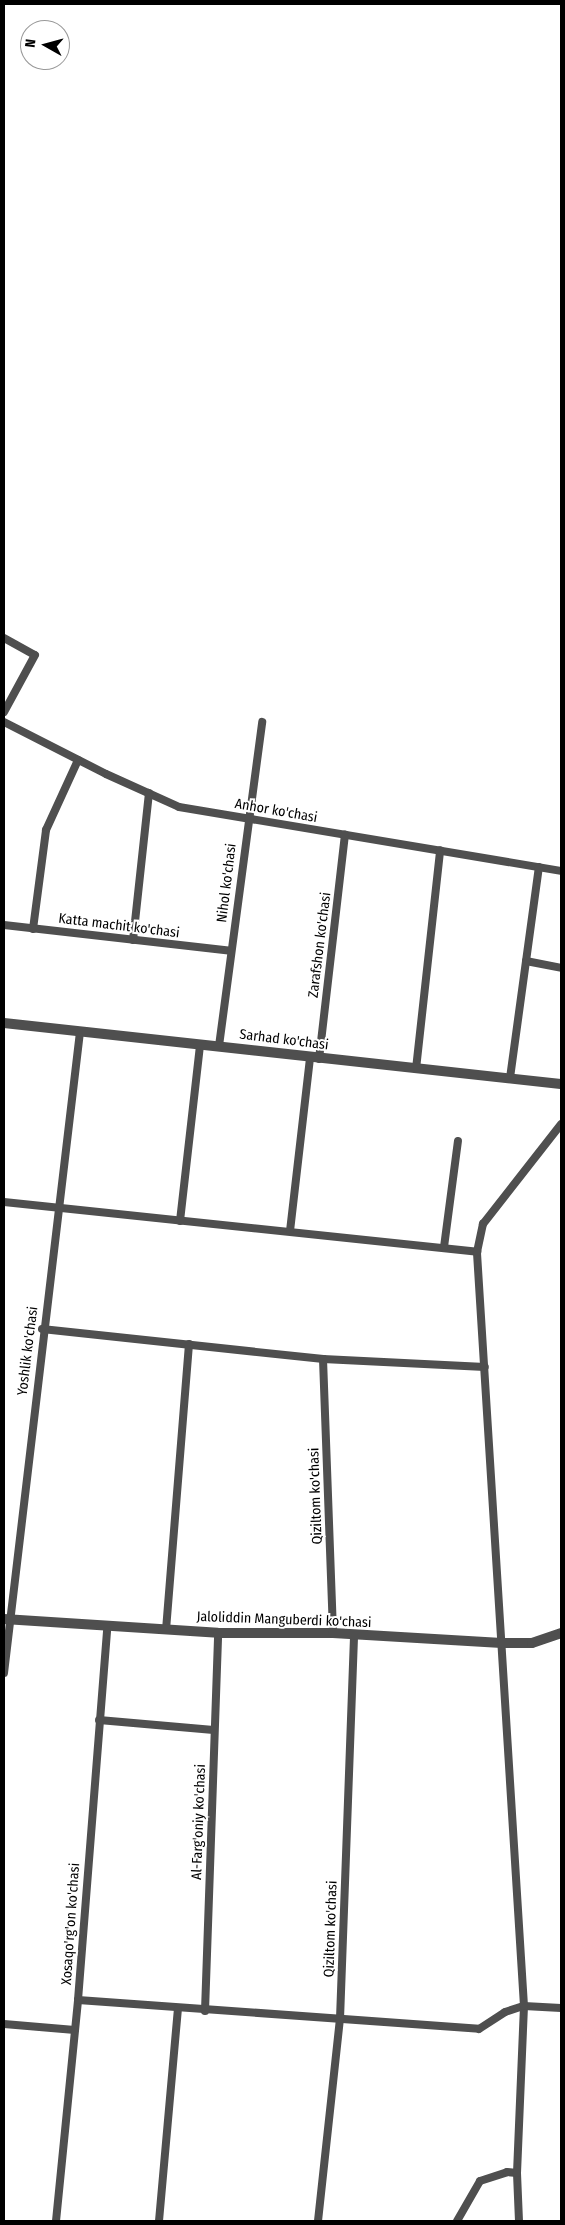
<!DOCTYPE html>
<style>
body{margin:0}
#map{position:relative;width:565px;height:2225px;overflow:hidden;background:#fff;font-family:"Fira Sans Condensed",sans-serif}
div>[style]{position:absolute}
.minor>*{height:8px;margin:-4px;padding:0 4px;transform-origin:4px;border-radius:4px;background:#4f4f4f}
.tertiary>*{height:10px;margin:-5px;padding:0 5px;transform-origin:5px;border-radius:5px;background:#4f4f4f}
span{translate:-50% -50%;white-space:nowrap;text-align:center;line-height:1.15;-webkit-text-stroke:4px #fff;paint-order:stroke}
.street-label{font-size:14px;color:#000}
.frame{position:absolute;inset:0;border:5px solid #000;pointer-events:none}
.north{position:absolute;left:20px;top:20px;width:50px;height:50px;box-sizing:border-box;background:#fff;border:1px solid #999;border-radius:50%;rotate:277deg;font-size:14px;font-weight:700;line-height:20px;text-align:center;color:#000}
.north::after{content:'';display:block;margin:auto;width:18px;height:22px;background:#000;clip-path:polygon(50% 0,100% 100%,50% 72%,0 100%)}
</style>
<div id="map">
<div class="minor">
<i style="left:4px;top:638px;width:35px;rotate:29deg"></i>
<i style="left:35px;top:655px;width:65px;rotate:118.5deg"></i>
<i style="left:4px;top:722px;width:114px;rotate:27deg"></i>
<i style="left:106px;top:774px;width:80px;rotate:24.3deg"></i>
<i style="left:179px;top:807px;width:387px;rotate:9.5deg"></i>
<i style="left:4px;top:925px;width:228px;rotate:6.5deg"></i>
<i style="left:33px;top:929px;width:100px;rotate:-82.5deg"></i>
<i style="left:46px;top:830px;width:77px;rotate:-65.4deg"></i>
<i style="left:133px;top:940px;width:148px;rotate:-83.8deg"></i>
<i style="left:526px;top:961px;width:36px;rotate:11deg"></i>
<i style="left:219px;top:1046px;width:327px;rotate:-82.4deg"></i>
<i style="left:319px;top:1059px;width:226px;rotate:-83.4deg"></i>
<i style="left:416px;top:1069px;width:220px;rotate:-83.7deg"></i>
<i style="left:510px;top:1078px;width:213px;rotate:-82.2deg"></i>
<i style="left:4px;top:1202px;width:476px;rotate:6deg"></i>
<i style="left:180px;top:1221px;width:177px;rotate:-83.5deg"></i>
<i style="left:290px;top:1231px;width:174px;rotate:-83.4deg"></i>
<i style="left:444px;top:1247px;width:107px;rotate:-82.5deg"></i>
<i style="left:42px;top:1329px;width:283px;rotate:6.1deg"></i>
<i style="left:323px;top:1359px;width:162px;rotate:2.8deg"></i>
<i style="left:323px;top:1359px;width:274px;rotate:87.9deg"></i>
<i style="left:166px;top:1630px;width:287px;rotate:-85.4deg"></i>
<i style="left:4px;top:1673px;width:645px;rotate:-83.24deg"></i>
<i style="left:99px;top:1720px;width:115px;rotate:5deg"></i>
<i style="left:78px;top:2000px;width:402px;rotate:4.1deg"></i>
<i style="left:479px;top:2029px;width:31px;rotate:-33deg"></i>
<i style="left:505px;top:2012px;width:20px;rotate:-18deg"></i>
<i style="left:524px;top:2006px;width:37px;rotate:3deg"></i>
<i style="left:205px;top:2011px;width:378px;rotate:-88deg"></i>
<i style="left:4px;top:2024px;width:71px;rotate:4.8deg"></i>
<i style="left:56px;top:2221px;width:222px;rotate:-84.3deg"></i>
<i style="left:78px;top:2000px;width:373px;rotate:-85.5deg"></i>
<i style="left:159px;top:2221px;width:213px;rotate:-84.9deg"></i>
<i style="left:318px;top:2221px;width:203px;rotate:-83.8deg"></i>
<i style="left:340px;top:2019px;width:383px;rotate:-87.9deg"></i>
<i style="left:457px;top:2221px;width:46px;rotate:-60.1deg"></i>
<i style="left:480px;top:2181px;width:28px;rotate:-18deg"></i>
<i style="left:507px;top:2172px;width:10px;rotate:6deg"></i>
<i style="left:519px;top:2221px;width:48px;rotate:-92.4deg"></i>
<i style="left:517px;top:2173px;width:167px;rotate:-87.6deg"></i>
<i style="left:524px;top:2006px;width:755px;rotate:-93.57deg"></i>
<i style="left:477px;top:1252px;width:29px;rotate:-78deg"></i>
<i style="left:483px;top:1224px;width:127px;rotate:-52deg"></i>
</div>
<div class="tertiary">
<i style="left:4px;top:1023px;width:560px;rotate:6.25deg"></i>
<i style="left:4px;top:1619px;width:214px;rotate:3.7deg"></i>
<i style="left:218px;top:1633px;width:115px"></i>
<i style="left:333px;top:1633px;width:169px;rotate:3.4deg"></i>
<i style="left:502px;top:1643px;width:30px"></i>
<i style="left:532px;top:1643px;width:31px;rotate:-19deg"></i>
</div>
<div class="street-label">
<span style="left:276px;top:811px;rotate:10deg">Anhor ko'chasi</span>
<span style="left:227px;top:883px;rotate:-83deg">Nihol ko'chasi</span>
<span style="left:119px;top:926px;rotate:7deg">Katta machit ko'chasi</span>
<span style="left:320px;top:945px;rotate:-83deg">Zarafshon ko'chasi</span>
<span style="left:284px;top:1040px;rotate:7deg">Sarhad ko'chasi</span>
<span style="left:28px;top:1351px;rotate:-83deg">Yoshlik ko'chasi</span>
<span style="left:316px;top:1496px;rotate:-92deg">Qiziltom ko'chasi</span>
<span style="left:284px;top:1620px;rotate:2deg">Jaloliddin Manguberdi ko'chasi</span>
<span style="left:199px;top:1822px;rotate:-88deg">Al-Farg'oniy ko'chasi</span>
<span style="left:71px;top:1924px;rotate:-86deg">Xosaqo'rg'on ko'chasi</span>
<span style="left:331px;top:1929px;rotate:-88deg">Qiziltom ko'chasi</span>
</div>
<div class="frame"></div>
<div class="north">N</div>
</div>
